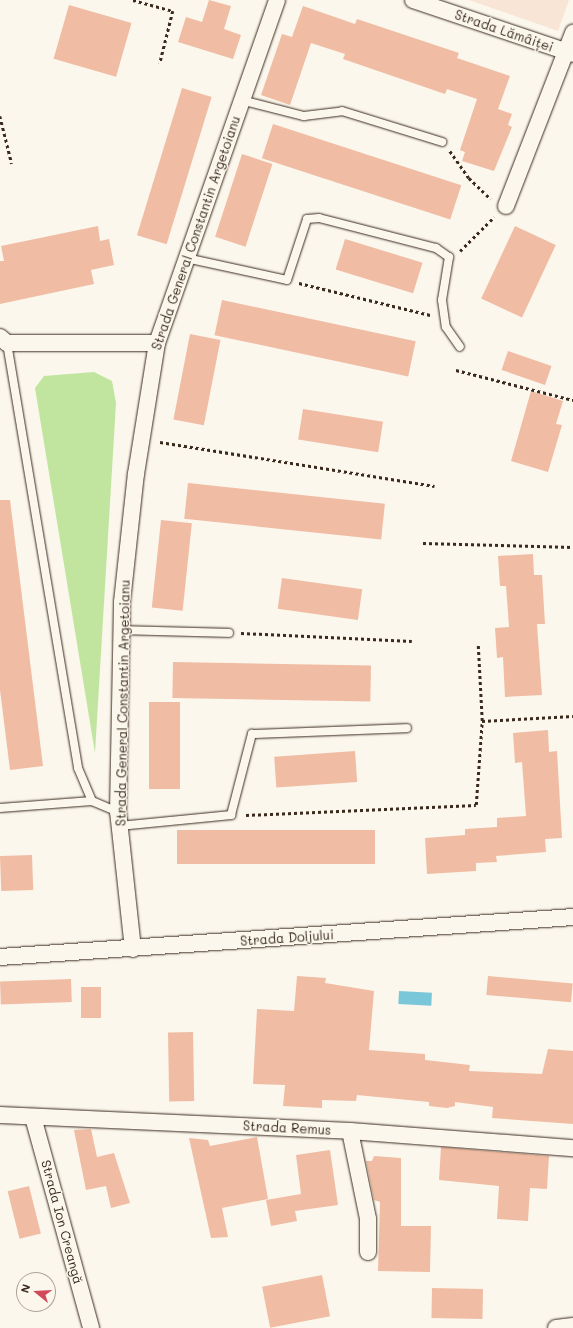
<!DOCTYPE html>
<meta charset="utf-8">
<style>
body{margin:0}
#map{position:relative;width:573px;height:1328px;overflow:hidden;background:#fbf7ec;font-family:Mali,sans-serif}
div>[style]{position:absolute}
.built>*{inset:0;background:#f8e5d6}
.green>*{inset:0;background:#c1e59f}
.water>*{inset:0;background:#7bc7da;transform-origin:0 0}
.building>*{inset:0;background:#f1bca4;transform-origin:0 0}
.path>*{height:2.5px;margin-top:-1.25px;transform-origin:0;background:repeating-linear-gradient(90deg,#3b2a1e 0 3px,transparent 0 6px)}
.roads{filter:drop-shadow(0 0 1px #3b2a1e) drop-shadow(0 0 1px #3b2a1e)}
.service>*{height:8px;margin:-4px;padding:0 4px;transform-origin:4px;border-radius:4px;background:#fbf7ec}
.minor>*{height:16px;margin:-8px;padding:0 8px;transform-origin:8px;border-radius:8px;background:#fbf7ec}
span{translate:-50% -50%;white-space:nowrap;text-align:center;line-height:1.15;-webkit-text-stroke:3px #fbf7ec;paint-order:stroke}
.street-label{font-size:13px;color:#3b2a1e}
.north{position:absolute;left:16px;top:1272px;width:40px;height:40px;box-sizing:border-box;background:#fbf7ec;border:1px solid #aea59a;border-radius:50%;rotate:288deg;font-size:11px;font-weight:700;line-height:16px;text-align:center;color:#3b2a1e}
.north::after{content:'';display:block;margin:auto;width:14px;height:18px;background:#d1495b;clip-path:polygon(50% 0,100% 100%,50% 72%,0 100%)}
</style>
<div id="map">
<div class="built">
<i style="clip-path:polygon(469px 0,569px 0,558px 31px)"></i>
</div>
<div class="green">
<i style="clip-path:polygon(94px 372px,112px 381px,116px 403px,95px 753px,35px 388px,44px 376px)"></i>
</div>
<div class="water">
<i style="left:399px;top:991px;width:33px;height:13px;rotate:3deg"></i>
</div>
<div class="building">
<i style="clip-path:polygon(209px 0,231px 6px,224px 29px,241px 35px,233px 59px,178px 42px,186px 17px,202px 22px)"></i>
<i style="left:69px;top:5px;width:65px;height:56px;rotate:16deg"></i>
<i style="clip-path:polygon(303px 6px,355px 24px,357px 19px,459px 53px,457px 58px,510px 76px,498px 109px,512px 114px,508px 125px,512px 127px,494px 171px,462px 161px,465px 152px,460px 150px,477px 99px,447px 89px,445px 94px,343px 59px,345px 54px,311px 43px,290px 105px,261px 95px,282px 34px,292px 37px)"></i>
<i style="left:182px;top:88px;width:31px;height:154px;rotate:17deg"></i>
<i style="left:273px;top:124px;width:198px;height:36px;rotate:18deg"></i>
<i style="left:242px;top:154px;width:32px;height:87px;rotate:18deg"></i>
<i style="clip-path:polygon(98px 226px,100px 241px,109px 239px,114px 265px,91px 270px,94px 284px,0 304px,0 261px,4px 261px,1px 246px)"></i>
<i style="left:515px;top:226px;width:45px;height:80px;rotate:25deg"></i>
<i style="left:345px;top:239px;width:81px;height:32px;rotate:17deg"></i>
<i style="left:222px;top:300px;width:198px;height:36px;rotate:12deg"></i>
<i style="left:190px;top:334px;width:31px;height:87px;rotate:11deg"></i>
<i style="left:508px;top:351px;width:46px;height:20px;rotate:19deg"></i>
<i style="clip-path:polygon(531px 391px,563px 401px,556px 424px,562px 425px,548px 472px,511px 461px)"></i>
<i style="left:303px;top:409px;width:81px;height:31px;rotate:9deg"></i>
<i style="left:188px;top:483px;width:198px;height:36px;rotate:6deg"></i>
<i style="clip-path:polygon(0 500px,10px 500px,43px 766px,10px 770px,0 690px)"></i>
<i style="left:161px;top:520px;width:31px;height:88px;rotate:6deg"></i>
<i style="clip-path:polygon(533px 554px,534px 575px,542px 575px,545px 624px,537px 624px,542px 695px,505px 697px,503px 657px,497px 658px,495px 628px,509px 627px,506px 586px,500px 586px,498px 556px)"></i>
<i style="left:282px;top:578px;width:81px;height:31px;rotate:8deg"></i>
<i style="left:173px;top:662px;width:198px;height:36px;rotate:1deg"></i>
<i style="left:149px;top:702px;width:31px;height:87px"></i>
<i style="clip-path:polygon(548px 730px,549px 752px,557px 751px,562px 838px,545px 839px,546px 852px,496px 856px,497px 862px,476px 863px,476px 871px,427px 874px,425px 838px,465px 835px,465px 829px,497px 827px,497px 818px,526px 816px,522px 762px,515px 763px,513px 733px)"></i>
<i style="left:355px;top:751px;width:31px;height:81px;rotate:86deg"></i>
<i style="left:375px;top:830px;width:34px;height:198px;rotate:90deg"></i>
<i style="left:32px;top:855px;width:35px;height:32px;rotate:88deg"></i>
<i style="clip-path:polygon(297px 976px,326px 978px,325px 983px,374px 991px,369px 1050px,425px 1054px,425px 1060px,470px 1065px,469px 1071px,542px 1074px,548px 1049px,573px 1051px,573px 1124px,492px 1118px,493px 1107px,455px 1102px,455px 1106px,447px 1108px,429px 1106px,429px 1102px,357px 1095px,356px 1101px,322px 1100px,322px 1108px,283px 1106px,285px 1085px,253px 1084px,257px 1009px,294px 1011px)"></i>
<i style="left:488px;top:976px;width:85px;height:19px;rotate:5deg"></i>
<i style="left:71px;top:979px;width:23px;height:71px;rotate:88deg"></i>
<i style="left:81px;top:987px;width:20px;height:31px"></i>
<i style="left:193px;top:1032px;width:69px;height:25px;rotate:89deg"></i>
<i style="clip-path:polygon(91px 1129px,97px 1157px,114px 1153px,130px 1203px,111px 1208px,106px 1186px,86px 1190px,74px 1130px)"></i>
<i style="clip-path:polygon(257px 1137px,268px 1199px,222px 1208px,228px 1237px,211px 1238px,189px 1138px,208px 1140px,210px 1146px)"></i>
<i style="clip-path:polygon(441px 1147px,549px 1156px,547px 1189px,530px 1188px,528px 1221px,497px 1219px,499px 1186px,439px 1180px)"></i>
<i style="clip-path:polygon(330px 1150px,338px 1205px,295px 1211px,297px 1221px,271px 1226px,266px 1200px,301px 1194px,296px 1155px)"></i>
<i style="clip-path:polygon(374px 1156px,401px 1158px,401px 1226px,431px 1226px,430px 1272px,378px 1271px,380px 1202px,374px 1200px,366px 1161px,372px 1161px)"></i>
<i style="left:29px;top:1186px;width:49px;height:22px;rotate:76deg"></i>
<i style="left:322px;top:1275px;width:42px;height:61px;rotate:79deg"></i>
<i style="left:432px;top:1288px;width:51px;height:30px;rotate:1deg"></i>
</div>
<div class="path">
<i style="left:133px;top:0;width:41px;rotate:15.4deg"></i>
<i style="left:173px;top:11px;width:54px;rotate:104deg"></i>
<i style="left:0;top:116px;width:49px;rotate:76deg"></i>
<i style="left:450px;top:151px;width:33px;rotate:55deg"></i>
<i style="left:469px;top:178px;width:30px;rotate:44deg"></i>
<i style="left:460px;top:251px;width:48px;rotate:-45deg"></i>
<i style="left:299px;top:283px;width:135px;rotate:13.7deg"></i>
<i style="left:456px;top:370px;width:121px;rotate:14.4deg"></i>
<i style="left:160px;top:442px;width:278px;rotate:9.1deg"></i>
<i style="left:423px;top:543px;width:150px;rotate:1.5deg"></i>
<i style="left:241px;top:633px;width:171px;rotate:2.7deg"></i>
<i style="left:482px;top:721px;width:91px;rotate:-3.1deg"></i>
<i style="left:246px;top:815px;width:230px;rotate:-2.5deg"></i>
<i style="left:476px;top:805px;width:84px;rotate:-85.9deg"></i>
<i style="left:482px;top:721px;width:76px;rotate:-93deg"></i>
</div>
<div class="roads">
<div class="service">
<i style="left:241px;top:100px;width:65px;rotate:14.3deg"></i>
<i style="left:304px;top:116px;width:38px;rotate:-7deg"></i>
<i style="left:342px;top:111px;width:105px;rotate:17.2deg"></i>
<i style="left:186px;top:258px;width:103px;rotate:12.3deg"></i>
<i style="left:287px;top:280px;width:64px;rotate:-71.8deg"></i>
<i style="left:307px;top:219px;width:12px;rotate:-5deg"></i>
<i style="left:319px;top:218px;width:121px;rotate:14.4deg"></i>
<i style="left:436px;top:248px;width:16px;rotate:35deg"></i>
<i style="left:449px;top:257px;width:44px;rotate:99.2deg"></i>
<i style="left:442px;top:300px;width:27px;rotate:82deg"></i>
<i style="left:446px;top:327px;width:24px;rotate:55deg"></i>
<i style="left:7px;top:343px;width:431px;rotate:80.5deg"></i>
<i style="left:78px;top:768px;width:36px;rotate:67deg"></i>
<i style="left:92px;top:801px;width:28px;rotate:23deg"></i>
<i style="left:122px;top:630px;width:107px;rotate:1.6deg"></i>
<i style="left:0;top:808px;width:92px;rotate:-4.4deg"></i>
<i style="left:119px;top:826px;width:113px;rotate:-5.6deg"></i>
<i style="left:231px;top:815px;width:84px;rotate:-75.5deg"></i>
<i style="left:252px;top:734px;width:155px;rotate:-2.2deg"></i>
</div>
<div class="minor">
<i style="left:413px;top:0;width:169px;rotate:18.6deg"></i>
<i style="left:506px;top:206px;width:186px;rotate:-68.8deg"></i>
<i style="left:0;top:337px;width:9px;rotate:41deg"></i>
<i style="left:7px;top:343px;width:150px"></i>
<i style="left:133px;top:949px;width:138px;rotate:-96.2deg"></i>
<i style="left:118px;top:812px;width:210px;rotate:-88.9deg"></i>
<i style="left:122px;top:602px;width:129px;rotate:-83.8deg"></i>
<i style="left:136px;top:474px;width:133px;rotate:-80.9deg"></i>
<i style="left:157px;top:343px;width:363px;rotate:-70.7deg"></i>
<i style="left:0;top:957px;width:574px;rotate:-3.99deg"></i>
<i style="left:0;top:1115px;width:350px;rotate:2.6deg"></i>
<i style="left:350px;top:1131px;width:224px;rotate:4.4deg"></i>
<i style="left:33px;top:1117px;width:219px;rotate:74.6deg"></i>
<i style="left:350px;top:1131px;width:90px;rotate:78.4deg"></i>
<i style="left:368px;top:1219px;width:33px;rotate:90deg"></i>
<i style="left:556px;top:1328px;width:17px;rotate:-7deg"></i>
</div>
</div>
<div class="street-label">
<span style="left:504px;top:31px;rotate:19deg">Strada Lămâiței</span>
<span style="left:196px;top:233px;rotate:-71deg">Strada General Constantin Argetoianu</span>
<span style="left:123px;top:703px;rotate:-89deg">Strada General Constantin Argetoianu</span>
<span style="left:287px;top:938px;rotate:-4deg">Strada Doljului</span>
<span style="left:287px;top:1128px;rotate:3deg">Strada Remus</span>
<span style="left:62px;top:1222px;rotate:75deg">Strada Ion Creangă</span>
</div>
<div class="north">N</div>
</div>
